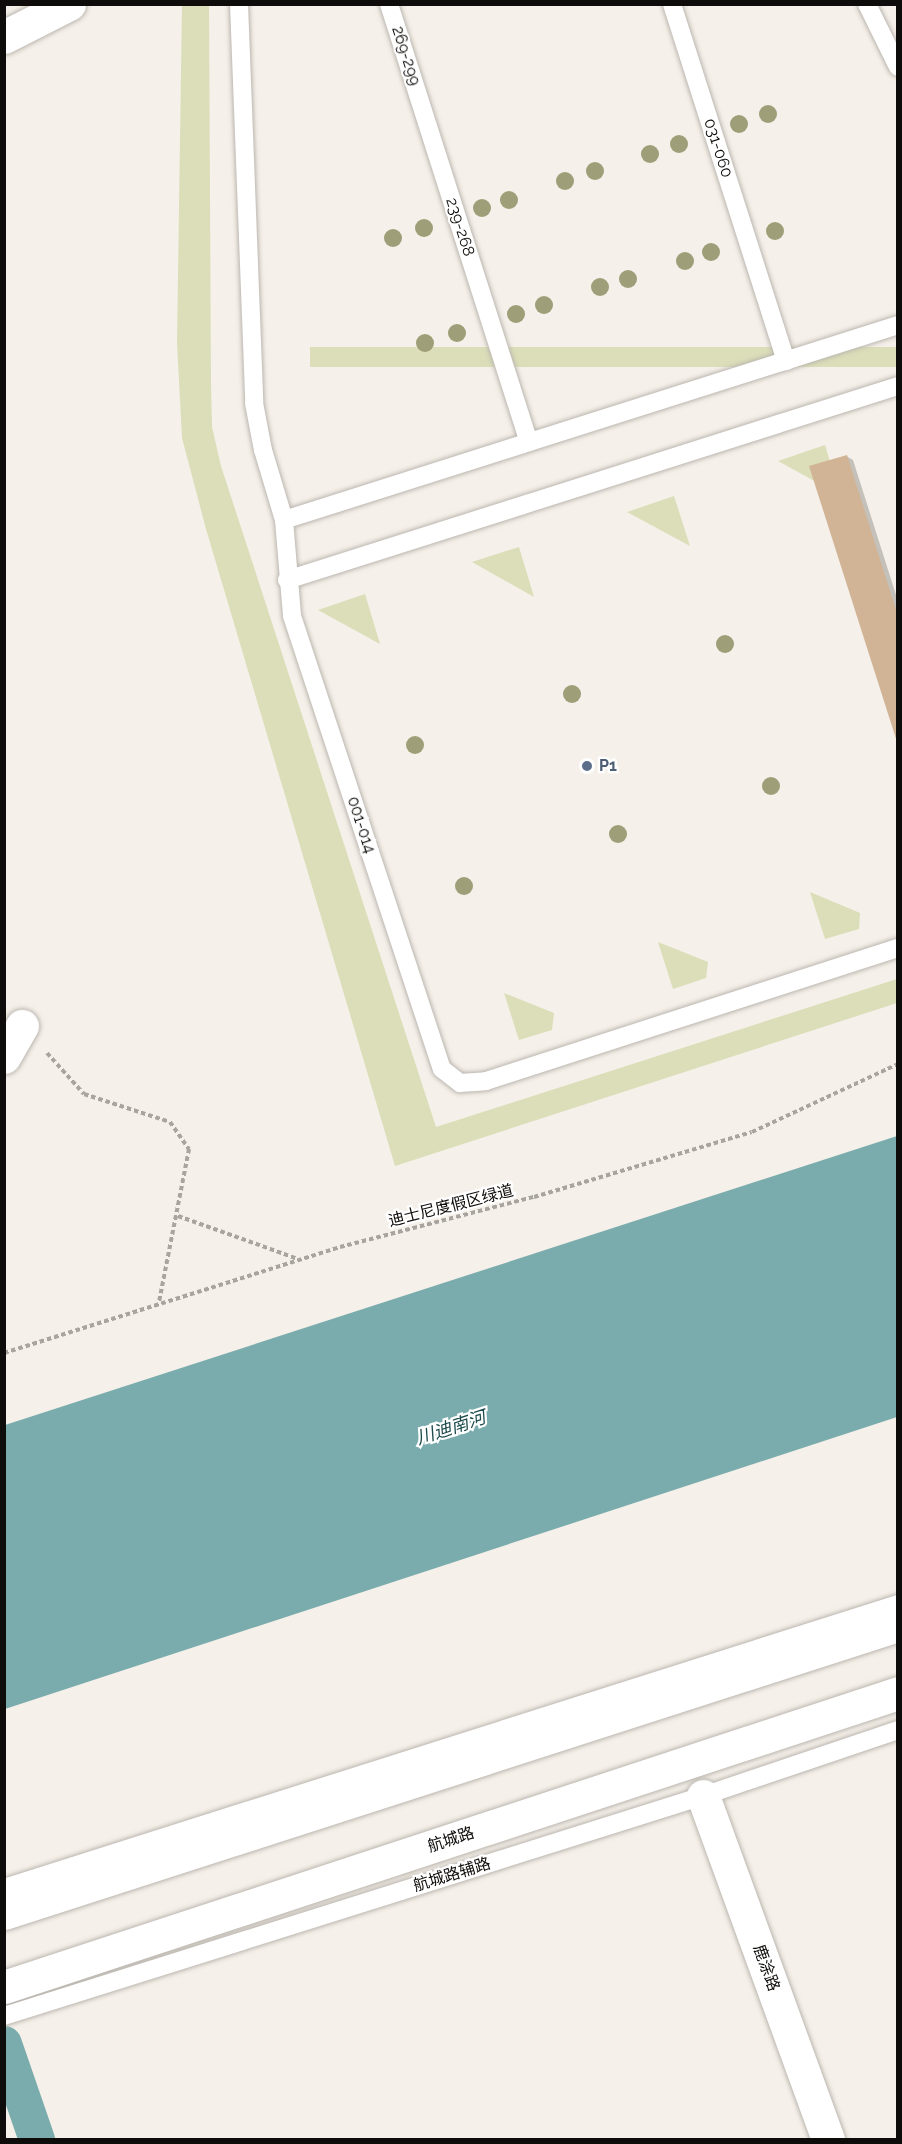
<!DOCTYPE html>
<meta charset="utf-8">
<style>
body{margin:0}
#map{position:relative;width:902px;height:2144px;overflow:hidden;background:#f5f0e9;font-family:Raleway,"Noto Sans SC",sans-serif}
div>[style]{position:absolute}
.green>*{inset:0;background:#dbdeb8;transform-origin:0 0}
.water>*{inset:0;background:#7aacad}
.shadow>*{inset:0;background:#0003}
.canal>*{height:36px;margin:-18px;padding:0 18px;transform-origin:18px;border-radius:18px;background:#7aacad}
.building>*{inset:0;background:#d0b495}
.path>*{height:4px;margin-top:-2px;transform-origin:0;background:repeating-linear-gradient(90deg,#a8a49f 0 4.5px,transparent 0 7.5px)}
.roads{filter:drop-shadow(0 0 2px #bbb6af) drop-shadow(0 0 2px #bbb6af)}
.service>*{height:18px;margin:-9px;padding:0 9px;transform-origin:9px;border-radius:9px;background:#fff}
.minor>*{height:33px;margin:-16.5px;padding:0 16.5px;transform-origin:16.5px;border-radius:16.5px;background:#fff}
.secondary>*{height:33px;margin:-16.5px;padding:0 16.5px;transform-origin:16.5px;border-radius:16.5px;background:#fff}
.trees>*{width:18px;height:18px;margin:-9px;border-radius:50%;background:#9e9e78}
.dots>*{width:16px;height:16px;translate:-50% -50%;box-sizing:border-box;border:3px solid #fff;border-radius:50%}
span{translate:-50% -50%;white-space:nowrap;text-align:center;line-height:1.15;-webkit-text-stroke:4.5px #fff;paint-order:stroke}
.street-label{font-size:16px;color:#0e0c0a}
.service-label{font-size:16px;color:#4e5e75;font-weight:700}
.left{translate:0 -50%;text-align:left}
.water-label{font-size:18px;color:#1c4a4b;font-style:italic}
.frame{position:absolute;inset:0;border:6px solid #0e0c0a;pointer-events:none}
</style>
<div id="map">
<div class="green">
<i style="clip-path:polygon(182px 5px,209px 5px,211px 385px,212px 427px,221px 466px,436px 1127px,897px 979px,897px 1003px,395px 1166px,206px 529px,182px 438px,177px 343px)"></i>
<i style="left:897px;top:347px;width:20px;height:587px;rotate:90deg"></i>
<i style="clip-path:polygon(825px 445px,840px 495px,778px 461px)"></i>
<i style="clip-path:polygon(674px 496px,690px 546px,627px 512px)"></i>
<i style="clip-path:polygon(519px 547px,534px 597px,472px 562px)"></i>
<i style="clip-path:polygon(365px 594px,380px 644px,318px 610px)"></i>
<i style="clip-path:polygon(810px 892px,860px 913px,859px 929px,825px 939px)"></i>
<i style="clip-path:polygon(658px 942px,708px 962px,706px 978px,673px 989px)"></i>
<i style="clip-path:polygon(504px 993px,554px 1013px,552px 1030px,519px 1040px)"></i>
</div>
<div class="water">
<i style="clip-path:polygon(897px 1136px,897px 1417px,5px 1709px,5px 1425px)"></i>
</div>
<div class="shadow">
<i style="clip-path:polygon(846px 456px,853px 460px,898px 601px,898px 742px)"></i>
</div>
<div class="canal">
<i style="left:4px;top:2044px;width:102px;rotate:71deg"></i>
</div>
<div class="building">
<i style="clip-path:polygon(847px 455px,898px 616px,898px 745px,809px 466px)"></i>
</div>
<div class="path">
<i style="left:47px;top:1053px;width:55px;rotate:47.9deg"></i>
<i style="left:84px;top:1094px;width:90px;rotate:18deg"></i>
<i style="left:170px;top:1122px;width:33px;rotate:55deg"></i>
<i style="left:189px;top:1149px;width:156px;rotate:101.1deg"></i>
<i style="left:178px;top:1216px;width:127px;rotate:19.7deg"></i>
<i style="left:4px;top:1353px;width:352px;rotate:-17.5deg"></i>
<i style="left:340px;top:1247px;width:200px;rotate:-14.5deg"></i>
<i style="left:534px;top:1197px;width:227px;rotate:-16.6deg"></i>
<i style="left:752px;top:1132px;width:161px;rotate:-25deg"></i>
</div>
<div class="roads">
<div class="service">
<i style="left:239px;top:4px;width:399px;rotate:87.8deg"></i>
<i style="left:254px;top:403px;width:48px;rotate:79.2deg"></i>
<i style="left:263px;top:450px;width:73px;rotate:73.3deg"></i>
<i style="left:284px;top:520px;width:96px;rotate:85.2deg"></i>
<i style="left:292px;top:616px;width:477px;rotate:71.7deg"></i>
<i style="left:442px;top:1069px;width:23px;rotate:38deg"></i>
<i style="left:460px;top:1083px;width:26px;rotate:-4deg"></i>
<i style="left:486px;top:1081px;width:433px;rotate:-17.9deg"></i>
<i style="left:389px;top:4px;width:460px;rotate:72.3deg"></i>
<i style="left:672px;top:4px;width:375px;rotate:72.3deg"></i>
<i style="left:867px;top:4px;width:70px;rotate:63.8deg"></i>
<i style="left:284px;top:520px;width:644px;rotate:-17.62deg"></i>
<i style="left:287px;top:580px;width:641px;rotate:-17.62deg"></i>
<i style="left:4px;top:1888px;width:938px;rotate:-17.62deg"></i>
<i style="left:4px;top:2016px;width:733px;rotate:-17.47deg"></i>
<i style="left:703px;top:1796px;width:206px;rotate:-18.7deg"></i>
</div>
<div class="minor">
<i style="left:4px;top:37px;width:73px;rotate:-26.9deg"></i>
<i style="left:4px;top:1057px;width:36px;rotate:-60deg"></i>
<i style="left:703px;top:1796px;width:366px;rotate:70deg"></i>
</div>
<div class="secondary">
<i style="left:4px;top:1913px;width:939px;rotate:-17.86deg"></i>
<i style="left:4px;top:1987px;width:941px;rotate:-18.2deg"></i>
</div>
</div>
<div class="trees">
<i style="left:768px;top:114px"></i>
<i style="left:739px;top:124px"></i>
<i style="left:679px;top:144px"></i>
<i style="left:650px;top:154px"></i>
<i style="left:595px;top:171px"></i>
<i style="left:565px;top:181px"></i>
<i style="left:509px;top:200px"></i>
<i style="left:482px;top:208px"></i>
<i style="left:424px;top:228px"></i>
<i style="left:775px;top:231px"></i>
<i style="left:393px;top:238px"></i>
<i style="left:711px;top:252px"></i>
<i style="left:685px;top:261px"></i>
<i style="left:628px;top:279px"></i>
<i style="left:600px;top:287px"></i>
<i style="left:544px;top:305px"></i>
<i style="left:516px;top:314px"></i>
<i style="left:457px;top:333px"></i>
<i style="left:425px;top:343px"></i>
<i style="left:725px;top:644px"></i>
<i style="left:572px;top:694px"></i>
<i style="left:415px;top:745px"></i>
<i style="left:771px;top:786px"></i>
<i style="left:618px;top:834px"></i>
<i style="left:464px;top:886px"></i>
</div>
<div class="dots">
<i style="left:587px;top:766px;background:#5c6f8a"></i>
</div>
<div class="street-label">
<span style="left:406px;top:56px;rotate:72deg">269-299</span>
<span style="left:718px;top:148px;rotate:72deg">031-060</span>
<span style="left:460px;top:227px;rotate:72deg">239-268</span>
<span style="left:361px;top:825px;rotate:72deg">001-014</span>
<span style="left:451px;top:1206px;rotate:-14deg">迪士尼度假区绿道</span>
<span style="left:451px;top:1840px;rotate:-18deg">航城路</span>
<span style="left:452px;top:1875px;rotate:-17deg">航城路辅路</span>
<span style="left:766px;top:1968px;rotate:70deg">鹿涂路</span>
</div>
<div class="service-label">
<span class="left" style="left:599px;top:766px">P1</span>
</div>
<div class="water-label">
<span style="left:451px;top:1428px;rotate:-18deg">川迪南河</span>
</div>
<div class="frame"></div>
</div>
